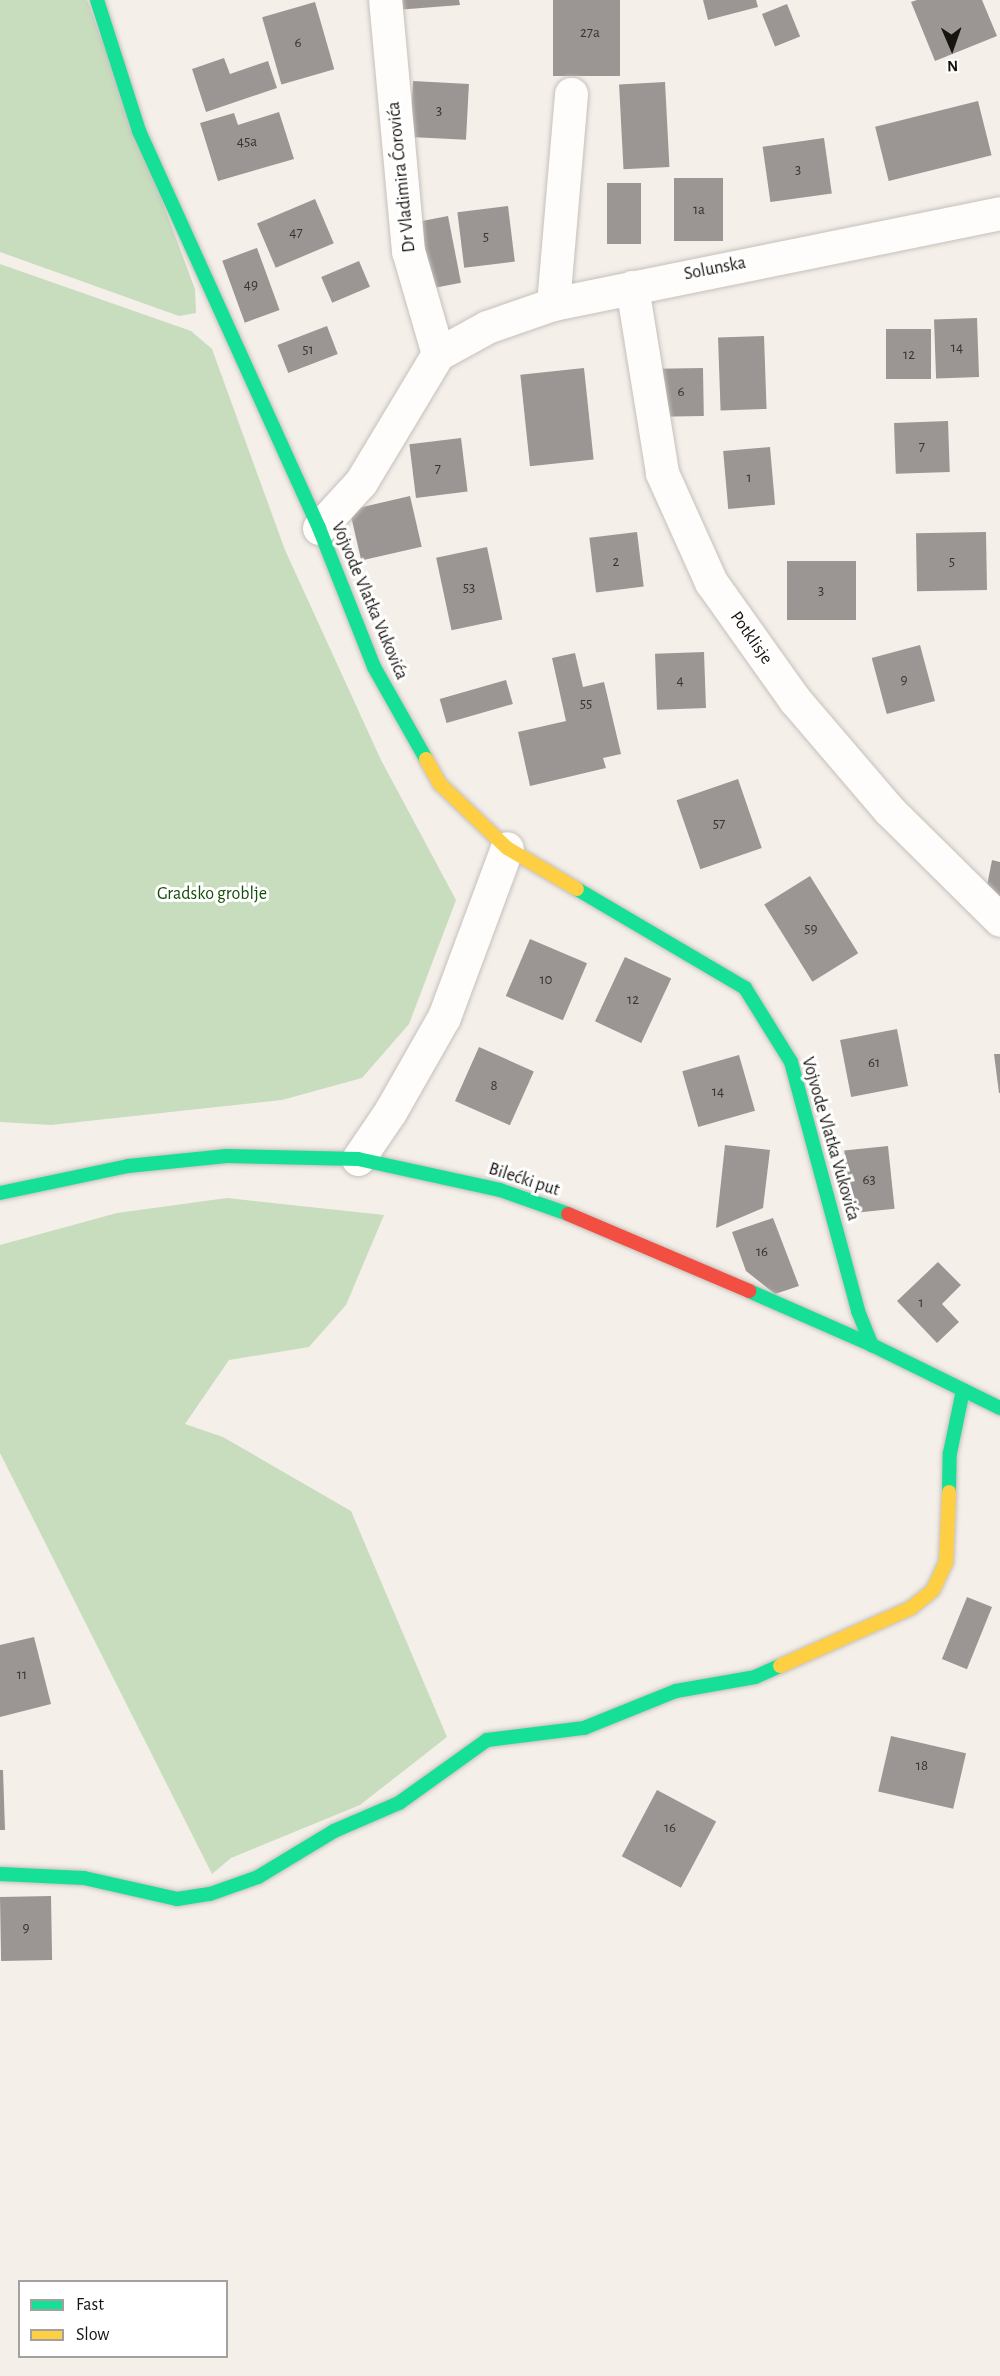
<!DOCTYPE html>
<meta charset="utf-8">
<style>
body{margin:0}
#map{position:relative;width:1000px;height:2376px;overflow:hidden;background:#f5efe9;font-family:"Alegreya Sans",sans-serif}
div>[style]{position:absolute}
.green>*{inset:0;background:#c8dcbe}
.building>*{inset:0;background:#9b9693;transform-origin:0 0}
.roads{filter:drop-shadow(0 0 2px #c5c0bb) drop-shadow(0 0 2px #c5c0bb)}
.street>*{height:33px;margin:-16.5px;padding:0 16.5px;transform-origin:16.5px;border-radius:16.5px;background:#fefdfc}
.fast>*{height:14px;margin:-7px;padding:0 7px;transform-origin:7px;border-radius:7px;background:#16e098}
.slow>*{height:14px;margin:-7px;padding:0 7px;transform-origin:7px;border-radius:7px;background:#ffcf43}
.jam>*{height:14px;margin:-7px;padding:0 7px;transform-origin:7px;border-radius:7px;background:#f24e42}
span{translate:-50% -50%;white-space:nowrap;text-align:center;line-height:1.15;-webkit-text-stroke:6px #fff;paint-order:stroke}
.number-label{font-size:15px;color:#383430}
.number-label span{-webkit-text-stroke-width:0}
.street-label{font-size:18px;color:#17130f}
.park-label{font-size:18px;color:#164e09}
.legend{position:absolute;left:18px;top:2280px;width:210px;height:78px;box-sizing:border-box;background:#fff;border:2px solid #a2a19f;margin:0;padding:8px 10px;list-style:none;font-size:18px;color:#17130f}
.legend li{display:flex;align-items:center;gap:12px;height:30px}
.legend b{width:30px;border:2px solid #a2a19f}
.north{position:absolute;left:922px;top:18px;width:60px;height:60px;-webkit-text-stroke:4px #fff;paint-order:stroke;rotate:178deg;font-size:16px;font-weight:700;line-height:24px;text-align:center;color:#17130f}
.north::after{content:'';display:block;margin:auto;width:21px;height:27px;background:#17130f;clip-path:polygon(50% 0,100% 100%,50% 72%,0 100%)}
</style>
<div id="map">
<div class="green">
<i style="clip-path:polygon(0 0,87px 0,195px 289px,196px 313px,179px 316px,0 252px)"></i>
<i style="clip-path:polygon(0 264px,191px 331px,212px 349px,285px 550px,381px 760px,456px 900px,409px 1024px,362px 1078px,282px 1100px,51px 1125px,0 1122px)"></i>
<i style="clip-path:polygon(227px 1198px,384px 1215px,346px 1305px,309px 1347px,229px 1360px,185px 1424px,223px 1437px,351px 1511px,447px 1737px,360px 1805px,231px 1858px,212px 1874px,0 1453px,0 1245px,117px 1213px)"></i>
</div>
<div class="building">
<i style="clip-path:polygon(396px 0,459px 0,460px 5px,396px 10px)"></i>
<i style="left:553px;top:0;width:67px;height:76px"></i>
<i style="clip-path:polygon(703px 0,756px 0,758px 7px,708px 20px)"></i>
<i style="clip-path:polygon(917px 0,982px 0,997px 36px,935px 61px,911px 2px)"></i>
<i style="left:315px;top:2px;width:70px;height:55px;rotate:74deg"></i>
<i style="left:787px;top:4px;width:35px;height:27px;rotate:68deg"></i>
<i style="clip-path:polygon(224px 58px,230px 74px,268px 61px,277px 88px,206px 112px,192px 69px)"></i>
<i style="left:413px;top:81px;width:56px;height:56px;rotate:3deg"></i>
<i style="left:665px;top:82px;width:85px;height:46px;rotate:87deg"></i>
<i style="left:978px;top:101px;width:56px;height:106px;rotate:76deg"></i>
<i style="clip-path:polygon(279px 112px,294px 159px,218px 181px,200px 123px,234px 113px,238px 125px)"></i>
<i style="left:824px;top:138px;width:56px;height:62px;rotate:82deg"></i>
<i style="left:723px;top:178px;width:63px;height:49px;rotate:90deg"></i>
<i style="left:607px;top:183px;width:34px;height:61px"></i>
<i style="left:315px;top:199px;width:48px;height:63px;rotate:67deg"></i>
<i style="left:508px;top:206px;width:56px;height:51px;rotate:83deg"></i>
<i style="left:448px;top:216px;width:68px;height:33px;rotate:79deg"></i>
<i style="left:257px;top:248px;width:66px;height:37px;rotate:70deg"></i>
<i style="left:359px;top:261px;width:28px;height:41px;rotate:67deg"></i>
<i style="left:977px;top:318px;width:59px;height:43px;rotate:88deg"></i>
<i style="left:327px;top:326px;width:30px;height:53px;rotate:69deg"></i>
<i style="left:931px;top:329px;width:50px;height:45px;rotate:90deg"></i>
<i style="left:764px;top:336px;width:73px;height:46px;rotate:88deg"></i>
<i style="left:584px;top:368px;width:92px;height:64px;rotate:84deg"></i>
<i style="left:703px;top:368px;width:48px;height:45px;rotate:89deg"></i>
<i style="left:948px;top:421px;width:51px;height:54px;rotate:88deg"></i>
<i style="left:461px;top:438px;width:54px;height:52px;rotate:83deg"></i>
<i style="left:770px;top:447px;width:58px;height:47px;rotate:85deg"></i>
<i style="left:410px;top:496px;width:52px;height:62px;rotate:77deg"></i>
<i style="left:637px;top:532px;width:55px;height:48px;rotate:83deg"></i>
<i style="left:986px;top:532px;width:58px;height:70px;rotate:89deg"></i>
<i style="left:487px;top:547px;width:74px;height:52px;rotate:78deg"></i>
<i style="left:787px;top:561px;width:69px;height:59px"></i>
<i style="left:920px;top:645px;width:58px;height:50px;rotate:75deg"></i>
<i style="left:704px;top:652px;width:56px;height:49px;rotate:88deg"></i>
<i style="clip-path:polygon(575px 653px,583px 687px,604px 682px,621px 754px,603px 758px,606px 768px,530px 786px,518px 732px,566px 721px,552px 658px)"></i>
<i style="left:506px;top:680px;width:25px;height:69px;rotate:74deg"></i>
<i style="left:738px;top:779px;width:73px;height:65px;rotate:71deg"></i>
<i style="clip-path:polygon(992px 860px,1000px 862px,1000px 899px,985px 896px)"></i>
<i style="left:810px;top:876px;width:91px;height:54px;rotate:58deg"></i>
<i style="left:530px;top:939px;width:62px;height:62px;rotate:23deg"></i>
<i style="left:625px;top:957px;width:51px;height:71px;rotate:25deg"></i>
<i style="left:897px;top:1029px;width:58px;height:58px;rotate:79deg"></i>
<i style="left:479px;top:1047px;width:60px;height:59px;rotate:24deg"></i>
<i style="clip-path:polygon(994px 1054px,1000px 1054px,1000px 1093px,999px 1093px)"></i>
<i style="left:739px;top:1055px;width:58px;height:59px;rotate:74deg"></i>
<i style="clip-path:polygon(725px 1145px,770px 1150px,763px 1208px,716px 1228px)"></i>
<i style="left:888px;top:1146px;width:63px;height:44px;rotate:84deg"></i>
<i style="clip-path:polygon(773px 1218px,799px 1286px,775px 1294px,746px 1271px,732px 1232px)"></i>
<i style="clip-path:polygon(938px 1262px,961px 1285px,942px 1304px,959px 1322px,937px 1343px,897px 1301px)"></i>
<i style="left:967px;top:1597px;width:27px;height:67px;rotate:22deg"></i>
<i style="clip-path:polygon(34px 1637px,51px 1704px,0 1717px,0 1645px)"></i>
<i style="left:891px;top:1736px;width:77px;height:57px;rotate:13deg"></i>
<i style="clip-path:polygon(0 1770px,3px 1770px,5px 1830px,0 1830px)"></i>
<i style="left:657px;top:1790px;width:67px;height:75px;rotate:28deg"></i>
<i style="left:51px;top:1896px;width:64px;height:51px;rotate:89deg"></i>
</div>
<div class="roads">
<div class="street">
<i style="left:632px;top:287px;width:188px;rotate:80.8deg"></i>
<i style="left:662px;top:473px;width:120px;rotate:65.8deg"></i>
<i style="left:711px;top:582px;width:145px;rotate:54.6deg"></i>
<i style="left:795px;top:700px;width:145px;rotate:49.5deg"></i>
<i style="left:889px;top:810px;width:156px;rotate:44.7deg"></i>
<i style="left:553px;top:304px;width:211px;rotate:-85.1deg"></i>
<i style="left:438px;top:354px;width:56px;rotate:-28.9deg"></i>
<i style="left:487px;top:327px;width:70px;rotate:-19.2deg"></i>
<i style="left:553px;top:304px;width:456px;rotate:-11.5deg"></i>
<i style="left:319px;top:528px;width:62px;rotate:-47.6deg"></i>
<i style="left:361px;top:482px;width:149px;rotate:-59deg"></i>
<i style="left:438px;top:354px;width:107px;rotate:-106.2deg"></i>
<i style="left:408px;top:251px;width:252px;rotate:-95.2deg"></i>
<i style="left:358px;top:1159px;width:57px;rotate:-55.8deg"></i>
<i style="left:390px;top:1112px;width:109px;rotate:-60.4deg"></i>
<i style="left:444px;top:1017px;width:180px;rotate:-69.6deg"></i>
</div>
<div class="fast">
<i style="left:97px;top:0;width:138px;rotate:72.2deg"></i>
<i style="left:139px;top:131px;width:436px;rotate:65.6deg"></i>
<i style="left:319px;top:528px;width:149px;rotate:68.4deg"></i>
<i style="left:374px;top:667px;width:106px;rotate:60.5deg"></i>
<i style="left:577px;top:889px;width:195px;rotate:30.5deg"></i>
<i style="left:745px;top:988px;width:87px;rotate:58.1deg"></i>
<i style="left:791px;top:1062px;width:258px;rotate:74.9deg"></i>
<i style="left:858px;top:1311px;width:37px;rotate:68deg"></i>
<i style="left:0;top:1193px;width:131px;rotate:-11.9deg"></i>
<i style="left:128px;top:1166px;width:99px;rotate:-5.8deg"></i>
<i style="left:226px;top:1156px;width:132px;rotate:1.3deg"></i>
<i style="left:358px;top:1159px;width:145px;rotate:12.3deg"></i>
<i style="left:500px;top:1190px;width:72px;rotate:19.4deg"></i>
<i style="left:749px;top:1291px;width:134px;rotate:23.7deg"></i>
<i style="left:872px;top:1345px;width:143px;rotate:26.2deg"></i>
<i style="left:949px;top:1492px;width:39px;rotate:-89deg"></i>
<i style="left:950px;top:1453px;width:64px;rotate:-78.3deg"></i>
<i style="left:0;top:1874px;width:84px;rotate:2.7deg"></i>
<i style="left:84px;top:1878px;width:95px;rotate:12.7deg"></i>
<i style="left:177px;top:1899px;width:33px;rotate:-9deg"></i>
<i style="left:210px;top:1894px;width:51px;rotate:-19.5deg"></i>
<i style="left:258px;top:1877px;width:89px;rotate:-31.2deg"></i>
<i style="left:334px;top:1831px;width:71px;rotate:-23.3deg"></i>
<i style="left:399px;top:1803px;width:108px;rotate:-35.6deg"></i>
<i style="left:487px;top:1740px;width:98px;rotate:-7.1deg"></i>
<i style="left:584px;top:1728px;width:99px;rotate:-21.9deg"></i>
<i style="left:676px;top:1691px;width:80px;rotate:-10deg"></i>
<i style="left:755px;top:1677px;width:27px;rotate:-24deg"></i>
</div>
<div class="slow">
<i style="left:426px;top:759px;width:29px;rotate:61deg"></i>
<i style="left:440px;top:784px;width:93px;rotate:43.7deg"></i>
<i style="left:507px;top:848px;width:81px;rotate:30.4deg"></i>
<i style="left:780px;top:1666px;width:143px;rotate:-23.9deg"></i>
<i style="left:911px;top:1608px;width:28px;rotate:-39deg"></i>
<i style="left:933px;top:1590px;width:31px;rotate:-65deg"></i>
<i style="left:946px;top:1562px;width:70px;rotate:-87.5deg"></i>
</div>
<div class="jam">
<i style="left:568px;top:1214px;width:197px;rotate:23deg"></i>
</div>
</div>
<div class="number-label">
<span style="left:590px;top:33px">27a</span>
<span style="left:298px;top:43px">6</span>
<span style="left:439px;top:111px">3</span>
<span style="left:247px;top:142px">45a</span>
<span style="left:798px;top:170px">3</span>
<span style="left:699px;top:210px">1a</span>
<span style="left:296px;top:233px">47</span>
<span style="left:486px;top:237px">5</span>
<span style="left:251px;top:285px">49</span>
<span style="left:957px;top:348px">14</span>
<span style="left:308px;top:350px">51</span>
<span style="left:909px;top:355px">12</span>
<span style="left:681px;top:392px">6</span>
<span style="left:922px;top:447px">7</span>
<span style="left:438px;top:469px">7</span>
<span style="left:749px;top:478px">1</span>
<span style="left:616px;top:562px">2</span>
<span style="left:952px;top:562px">5</span>
<span style="left:469px;top:588px">53</span>
<span style="left:821px;top:591px">3</span>
<span style="left:904px;top:680px">9</span>
<span style="left:680px;top:681px">4</span>
<span style="left:586px;top:704px">55</span>
<span style="left:719px;top:824px">57</span>
<span style="left:811px;top:929px">59</span>
<span style="left:546px;top:980px">10</span>
<span style="left:633px;top:1000px">12</span>
<span style="left:874px;top:1063px">61</span>
<span style="left:494px;top:1086px">8</span>
<span style="left:718px;top:1092px">14</span>
<span style="left:869px;top:1180px">63</span>
<span style="left:762px;top:1252px">16</span>
<span style="left:921px;top:1303px">1</span>
<span style="left:22px;top:1675px">11</span>
<span style="left:922px;top:1766px">18</span>
<span style="left:670px;top:1828px">16</span>
<span style="left:26px;top:1928px">9</span>
</div>
<div class="street-label">
<span style="left:402px;top:177px;rotate:-96deg">Dr Vladimira Ćorovića</span>
<span style="left:715px;top:269px;rotate:-11deg">Solunska</span>
<span style="left:369px;top:601px;rotate:67deg">Vojvode Vlatka Vukovića</span>
<span style="left:751px;top:638px;rotate:55deg">Potklisje</span>
<span style="left:830px;top:1139px;rotate:74deg">Vojvode Vlatka Vukovića</span>
<span style="left:524px;top:1180px;rotate:18deg">Bilećki put</span>
</div>
<div class="park-label">
<span style="left:212px;top:894px">Gradsko groblje</span>
</div>
<ul class="legend">
<li><b style="height:8px;background:#16e098"></b>Fast</li>
<li><b style="height:8px;background:#ffcf43"></b>Slow</li>
</ul>
<div class="north">N</div>
</div>
